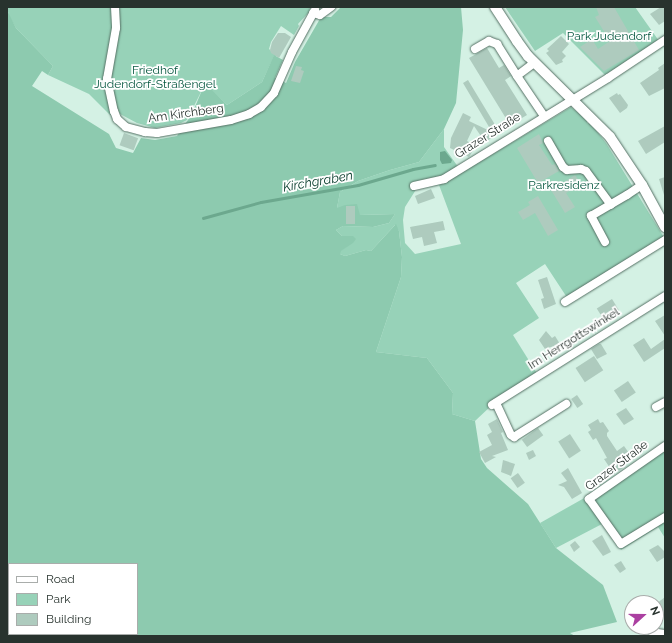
<!DOCTYPE html>
<meta charset="utf-8">
<style>
body{margin:0}
#map{position:relative;width:672px;height:643px;overflow:hidden;background:#d4f1e4;font-family:Raleway,sans-serif}
div>[style]{position:absolute}
.green>*{inset:0;background:#97d2b8}
.forest>*{inset:0;background:#8dcaaf}
.water>*{inset:0;background:#6ca88e}
.stream>*{height:2.5px;margin:-1.25px;padding:0 1.25px;transform-origin:1.25px;border-radius:1.25px;background:#6ca88e}
.building>*{inset:0;background:#aecbbe;transform-origin:0 0}
.roads{filter:drop-shadow(0 0 1px #557064) drop-shadow(0 0 1px #557064)}
.minor>*{height:8px;margin:-4px;padding:0 4px;transform-origin:4px;border-radius:4px;background:#fff}
.major>*{height:10px;margin:-5px;padding:0 5px;transform-origin:5px;border-radius:5px;background:#fff}
span{translate:-50% -50%;white-space:nowrap;text-align:center;line-height:1.15;-webkit-text-stroke:3.5px #fff;paint-order:stroke}
.park-label{font-size:12px;color:#075840}
.street-label{font-size:12px;color:#28332e}
.water-label{font-size:13px;color:#003726;font-style:italic}
.frame{position:absolute;inset:0;border:8px solid #28332e;pointer-events:none}
.legend{position:absolute;left:8px;top:563px;width:130px;height:72px;box-sizing:border-box;background:#fff;border:1px solid #a9adab;margin:0;padding:5px 7px;list-style:none;font-size:12px;color:#28332e}
.legend li{display:flex;align-items:center;gap:8px;height:20px}
.legend b{width:20px;border:1px solid #a9adab}
.north{position:absolute;left:624px;top:595px;width:40px;height:40px;box-sizing:border-box;background:#fff;border:1px solid #a9adab;border-radius:50%;rotate:69deg;font-size:11px;font-weight:700;line-height:16px;text-align:center;color:#28332e}
.north::after{content:'';display:block;margin:auto;width:14px;height:18px;background:#ab40a1;clip-path:polygon(50% 0,100% 100%,50% 72%,0 100%)}
</style>
<div id="map">
<div class="green">
<i style="clip-path:polygon(7px 7px,314px 7px,313px 9px,310px 8px,309px 12px,298px 24px,299px 26px,294px 35px,281px 26px,271px 42px,269px 49px,277px 56px,274px 56px,262px 82px,227px 105px,205px 84px,187px 120px,181px 123px,155px 128px,137px 123px,120px 114px,110px 97px,117px 119px,109px 114px,89px 94px,48px 75px,53px 66px,16px 28px,9px 16px)"></i>
<i style="clip-path:polygon(505px 7px,635px 7px,659px 41px,605px 75px,563px 33px,535px 51px)"></i>
<i style="clip-path:polygon(evenodd,571px 107px,587px 120px,587px 123px,591px 124px,606px 143px,665px 239px,568px 299px,545px 264px,516px 283px,539px 318px,513px 335px,538px 375px,492px 405px,475px 421px,452px 414px,453px 393px,427px 358px,376px 352px,401px 277px,402px 257px,399px 231px,395px 225px,371px 251px,366px 250px,345px 256px,340px 254px,340px 251px,346px 247px,353px 236px,342px 236px,336px 230px,343px 226px,373px 227px,389px 223px,395px 214px,360px 215px,337px 208px,340px 192px,358px 181px,390px 170px,419px 162px,444px 129px,444px 147px,461px 171px,476px 161px,478px 163px,571px 107px,439px 185px,461px 244px,415px 254px,405px 243px,403px 220px,405px 207px,417px 188px,439px 185px)"></i>
<i style="clip-path:polygon(665px 448px,665px 538px,658px 527px,621px 550px,602px 524px,556px 548px,540px 523px,618px 479px)"></i>
</div>
<div class="forest">
<i style="clip-path:polygon(evenodd,341px 7px,461px 7px,463px 30px,456px 103px,444px 129px,419px 162px,390px 170px,358px 181px,340px 192px,337px 208px,345px 205px,357px 204px,360px 215px,395px 214px,389px 223px,373px 227px,343px 226px,336px 230px,342px 236px,353px 236px,356px 239px,353px 243px,341px 251px,340px 254px,345px 256px,366px 250px,371px 251px,396px 224px,399px 231px,402px 257px,401px 277px,376px 352px,427px 358px,453px 393px,452px 414px,475px 421px,481px 459px,487px 468px,528px 504px,556px 548px,603px 585px,617px 622px,570px 633px,575px 636px,7px 636px,7px 10px,16px 28px,53px 66px,48px 75px,42px 71px,32px 86px,109px 134px,116px 148px,133px 153px,141px 138px,155px 140px,177px 136px,192px 114px,205px 83px,227px 105px,262px 82px,274px 55px,283px 60px,275px 78px,286px 83px,295px 62px,321px 17px,331px 17px,341px 7px,9px 564px,137px 564px,137px 634px,9px 634px,9px 564px)"></i>
</div>
<div class="water">
<i style="clip-path:polygon(445px 151px,452px 160px,451px 163px,442px 164px,440px 160px,440px 152px)"></i>
</div>
<div class="stream">
<i style="left:203px;top:218px;width:60px;rotate:-15.4deg"></i>
<i style="left:261px;top:202px;width:98px;rotate:-9.9deg"></i>
<i style="left:358px;top:185px;width:57px;rotate:-16.2deg"></i>
<i style="left:413px;top:169px;width:22px;rotate:-10deg"></i>
</div>
<div class="building">
<i style="clip-path:polygon(596px 7px,614px 7px,639px 50px,604px 71px,580px 47px,592px 39px,598px 49px,610px 41px,595px 17px,599px 15px)"></i>
<i style="clip-path:polygon(661px 7px,665px 7px,665px 21px,659px 25px,650px 14px)"></i>
<i style="clip-path:polygon(278px 33px,285px 33px,291px 37px,279px 58px,271px 53px,270px 50px,272px 42px)"></i>
<i style="clip-path:polygon(561px 36px,569px 44px,562px 52px,566px 56px,562px 60px,563px 62px,556px 65px,546px 53px,549px 51px,547px 49px)"></i>
<i style="clip-path:polygon(487px 48px,499px 68px,504px 65px,511px 76px,505px 80px,527px 115px,510px 125px,469px 58px)"></i>
<i style="clip-path:polygon(665px 63px,665px 88px,649px 96px,640px 83px,659px 70px,658px 68px)"></i>
<i style="clip-path:polygon(296px 66px,302px 67px,301px 70px,304px 71px,300px 83px,291px 81px)"></i>
<i style="clip-path:polygon(468px 80px,500px 133px,485px 142px,474px 126px,467px 141px,476px 146px,469px 157px,450px 148px,451px 138px,463px 113px,471px 117px,469px 121px,492px 132px,463px 83px)"></i>
<i style="clip-path:polygon(617px 93px,618px 95px,620px 94px,628px 105px,627px 108px,620px 113px,609px 98px)"></i>
<i style="clip-path:polygon(665px 126px,665px 142px,646px 154px,638px 141px)"></i>
<i style="left:124px;top:133px;width:15px;height:13px;rotate:20deg"></i>
<i style="clip-path:polygon(539px 134px,543px 143px,539px 145px,552px 165px,555px 164px,559px 171px,538px 183px,517px 148px)"></i>
<i style="clip-path:polygon(575px 175px,581px 184px,566px 193px,575px 207px,565px 213px,551px 190px)"></i>
<i style="clip-path:polygon(665px 177px,665px 195px,664px 195px,659px 179px)"></i>
<i style="clip-path:polygon(431px 189px,435px 198px,418px 204px,415px 196px)"></i>
<i style="clip-path:polygon(538px 196px,558px 230px,548px 236px,535px 213px,523px 220px,518px 212px,530px 205px,528px 202px)"></i>
<i style="left:346px;top:206px;width:9px;height:18px"></i>
<i style="clip-path:polygon(443px 221px,445px 230px,434px 232px,437px 243px,424px 246px,422px 237px,413px 239px,410px 227px)"></i>
<i style="clip-path:polygon(547px 277px,556px 304px,544px 309px,541px 299px,544px 298px,538px 280px)"></i>
<i style="left:612px;top:299px;width:13px;height:18px;rotate:58deg"></i>
<i style="clip-path:polygon(665px 315px,665px 336px,655px 321px)"></i>
<i style="clip-path:polygon(546px 331px,552px 338px,555px 336px,560px 344px,545px 349px,539px 340px)"></i>
<i style="clip-path:polygon(644px 338px,651px 349px,665px 339px,665px 348px,644px 362px,633px 345px)"></i>
<i style="clip-path:polygon(599px 344px,601px 344px,607px 354px,597px 359px,591px 349px)"></i>
<i style="left:594px;top:356px;width:17px;height:22px;rotate:57deg"></i>
<i style="left:628px;top:381px;width:14px;height:17px;rotate:56deg"></i>
<i style="left:577px;top:395px;width:11px;height:7px;rotate:56deg"></i>
<i style="clip-path:polygon(626px 408px,634px 419px,624px 425px,616px 414px)"></i>
<i style="clip-path:polygon(497px 419px,503px 432px,501px 433px,508px 450px,492px 456px,496px 457px,485px 463px,479px 452px,492px 445px,487px 435px,492px 432px,488px 424px)"></i>
<i style="clip-path:polygon(598px 419px,600px 423px,603px 422px,609px 431px,607px 433px,607px 436px,617px 451px,624px 446px,629px 453px,618px 460px,623px 468px,614px 474px,604px 459px,607px 458px,596px 438px,593px 440px,588px 432px,591px 430px,588px 425px)"></i>
<i style="left:538px;top:428px;width:9px;height:20px;rotate:54deg"></i>
<i style="left:570px;top:434px;width:20px;height:14px;rotate:57deg"></i>
<i style="clip-path:polygon(533px 450px,536px 456px,529px 460px,526px 453px)"></i>
<i style="clip-path:polygon(503px 460px,515px 464px,511px 476px,501px 472px)"></i>
<i style="clip-path:polygon(568px 468px,582px 493px,572px 499px,564px 487px,558px 485px,567px 481px,561px 473px)"></i>
<i style="left:518px;top:473px;width:12px;height:9px;rotate:55deg"></i>
<i style="clip-path:polygon(602px 535px,611px 552px,603px 556px,592px 541px)"></i>
<i style="clip-path:polygon(575px 541px,580px 547px,574px 552px,570px 545px)"></i>
<i style="clip-path:polygon(658px 545px,665px 552px,665px 557px,657px 562px,649px 550px)"></i>
<i style="clip-path:polygon(621px 561px,626px 569px,620px 573px,614px 565px)"></i>
<i style="clip-path:polygon(665px 597px,665px 615px,656px 604px)"></i>
</div>
<div class="roads">
<div class="minor">
<i style="left:115px;top:7px;width:21px;rotate:87deg"></i>
<i style="left:116px;top:28px;width:52px;rotate:100deg"></i>
<i style="left:107px;top:79px;width:33px;rotate:78deg"></i>
<i style="left:114px;top:111px;width:9px;rotate:69deg"></i>
<i style="left:117px;top:119px;width:12px;rotate:42deg"></i>
<i style="left:126px;top:127px;width:20px;rotate:15deg"></i>
<i style="left:145px;top:132px;width:12px;rotate:5deg"></i>
<i style="left:157px;top:133px;width:75px;rotate:-10deg"></i>
<i style="left:231px;top:120px;width:19px;rotate:-18deg"></i>
<i style="left:249px;top:114px;width:14px;rotate:-30deg"></i>
<i style="left:261px;top:107px;width:19px;rotate:-47deg"></i>
<i style="left:274px;top:93px;width:45px;rotate:-66.3deg"></i>
<i style="left:292px;top:52px;width:48px;rotate:-61.3deg"></i>
<i style="left:313px;top:13px;width:7px;rotate:16deg"></i>
<i style="left:320px;top:15px;width:14px;rotate:-36deg"></i>
<i style="left:475px;top:49px;width:16px;rotate:-30deg"></i>
<i style="left:489px;top:41px;width:9px;rotate:21deg"></i>
<i style="left:497px;top:44px;width:38px;rotate:58deg"></i>
<i style="left:534px;top:63px;width:21px;rotate:143deg"></i>
<i style="left:517px;top:76px;width:48px;rotate:56deg"></i>
<i style="left:548px;top:141px;width:30px;rotate:60deg"></i>
<i style="left:563px;top:167px;width:5px;rotate:37deg"></i>
<i style="left:567px;top:170px;width:14px;rotate:-4deg"></i>
<i style="left:581px;top:169px;width:5px;rotate:22deg"></i>
<i style="left:586px;top:171px;width:42px;rotate:53.7deg"></i>
<i style="left:414px;top:186px;width:31px;rotate:-13deg"></i>
<i style="left:444px;top:179px;width:193px;rotate:-31.6deg"></i>
<i style="left:608px;top:78px;width:69px;rotate:-33.7deg"></i>
<i style="left:605px;top:242px;width:30px;rotate:-118deg"></i>
<i style="left:591px;top:216px;width:42px;rotate:-30.3deg"></i>
<i style="left:627px;top:195px;width:18px;rotate:-34deg"></i>
<i style="left:565px;top:302px;width:118px;rotate:-31.8deg"></i>
<i style="left:496px;top:403px;width:35px;rotate:65deg"></i>
<i style="left:511px;top:435px;width:4px;rotate:34deg"></i>
<i style="left:514px;top:437px;width:62px;rotate:-32.4deg"></i>
<i style="left:492px;top:405px;width:204px;rotate:-32.2deg"></i>
<i style="left:656px;top:407px;width:10px;rotate:-29deg"></i>
<i style="left:665px;top:446px;width:93px;rotate:145.1deg"></i>
<i style="left:589px;top:499px;width:55px;rotate:54.6deg"></i>
<i style="left:621px;top:544px;width:52px;rotate:-31.5deg"></i>
<i style="left:652px;top:632px;width:13px;rotate:9deg"></i>
</div>
<div class="major">
<i style="left:495px;top:7px;width:40px;rotate:57.1deg"></i>
<i style="left:517px;top:41px;width:19px;rotate:54deg"></i>
<i style="left:528px;top:56px;width:115px;rotate:44.6deg"></i>
<i style="left:610px;top:137px;width:58px;rotate:56.3deg"></i>
<i style="left:642px;top:185px;width:48px;rotate:61.3deg"></i>
</div>
</div>
<div class="park-label">
<span style="left:609px;top:37px">Park Judendorf</span>
<span style="left:155px;top:78px">Friedhof<br>Judendorf-Straßengel</span>
<span style="left:564px;top:186px">Parkresidenz</span>
</div>
<div class="street-label">
<span style="left:186px;top:114px;rotate:-8deg">Am Kirchberg</span>
<span style="left:488px;top:136px;rotate:-32deg">Grazer Straße</span>
<span style="left:574px;top:339px;rotate:-32deg">Im Herrgottswinkel</span>
<span style="left:617px;top:466px;rotate:-37deg">Grazer Straße</span>
</div>
<div class="water-label">
<span style="left:318px;top:182px;rotate:-10deg">Kirchgraben</span>
</div>
<div class="frame"></div>
<ul class="legend">
<li><b style="height:5px;background:#fff"></b>Road</li>
<li><b style="height:11px;background:#97d2b8"></b>Park</li>
<li><b style="height:11px;background:#aecbbe"></b>Building</li>
</ul>
<div class="north">N</div>
</div>
